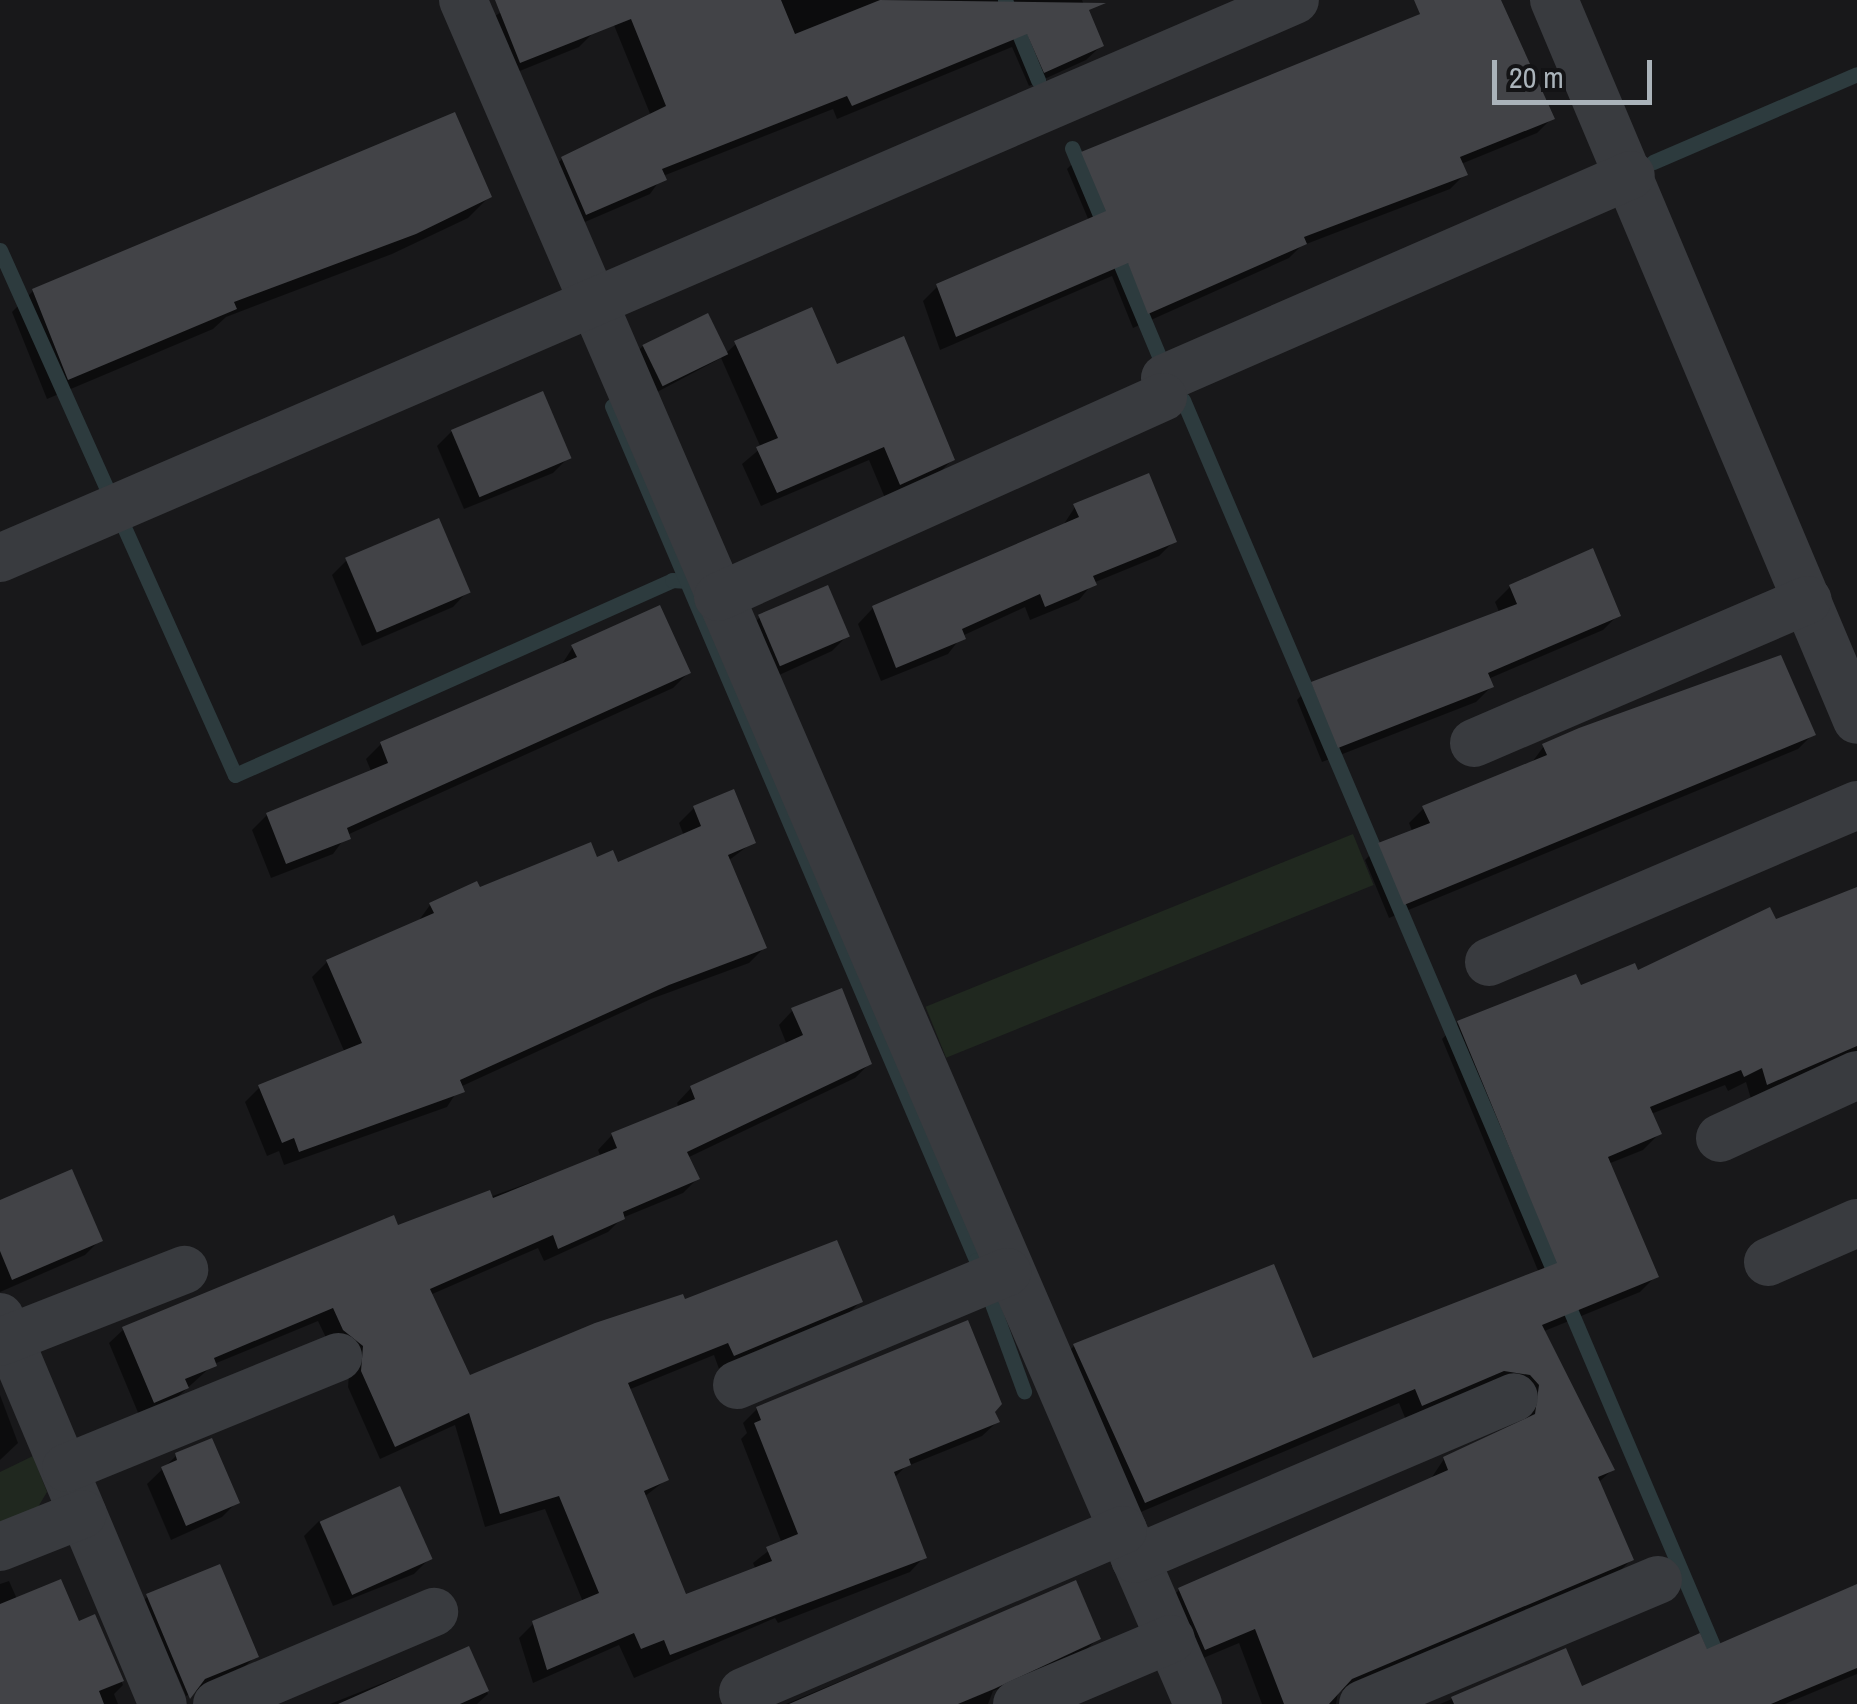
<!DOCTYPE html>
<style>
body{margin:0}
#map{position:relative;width:1857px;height:1704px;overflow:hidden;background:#18181a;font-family:"Archivo Narrow",sans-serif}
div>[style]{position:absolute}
.green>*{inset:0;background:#20281f;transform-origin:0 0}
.shadow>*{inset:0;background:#0007}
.stream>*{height:15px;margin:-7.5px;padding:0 7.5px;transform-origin:7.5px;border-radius:7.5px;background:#2d3b3e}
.building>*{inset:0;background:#424347;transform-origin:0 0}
.street>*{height:48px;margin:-24px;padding:0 24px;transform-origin:24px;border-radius:24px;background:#393b3f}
span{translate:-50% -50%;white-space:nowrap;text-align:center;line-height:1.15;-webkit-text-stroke:8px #131315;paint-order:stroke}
.scale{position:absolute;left:1492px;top:60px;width:160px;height:45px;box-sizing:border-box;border:5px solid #aab3ba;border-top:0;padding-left:12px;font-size:30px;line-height:35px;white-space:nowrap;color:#aab3ba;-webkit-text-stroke:8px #131315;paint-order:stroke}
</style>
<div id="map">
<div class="green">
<i style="left:1353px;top:834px;width:55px;height:461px;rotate:68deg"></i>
<i style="clip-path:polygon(33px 1456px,47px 1492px,38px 1507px,0 1526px,0 1472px)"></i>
</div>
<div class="shadow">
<i style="clip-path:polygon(520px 0,580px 0,594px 32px,579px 47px,505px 77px,484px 23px)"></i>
<i style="clip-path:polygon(615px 0,1082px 0,1101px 46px,1086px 60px,1029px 86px,1012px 47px,837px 119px,833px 109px,663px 176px,650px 194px,571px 228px,547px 173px,562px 159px,651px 116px,607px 8px)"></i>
<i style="clip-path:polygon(evenodd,1443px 0,1498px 0,1552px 118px,1537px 133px,1461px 164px,1465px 174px,1450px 189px,1301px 246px,1289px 258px,1133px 328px,1112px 276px,940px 350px,923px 301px,938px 286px,1089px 221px,1067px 169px,1082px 154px,1408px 21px,1443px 0,1081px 157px,1086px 157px,1113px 221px,1108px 223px,1081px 157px)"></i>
<i style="clip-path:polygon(489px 197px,468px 218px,392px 254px,226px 317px,213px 329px,47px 399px,12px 312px,33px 291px)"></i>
<i style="clip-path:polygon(736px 344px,836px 368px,952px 460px,937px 475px,885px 498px,869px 460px,761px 506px,742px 464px,761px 448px,721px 358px,644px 399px,627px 361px,643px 346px,725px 354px)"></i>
<i style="clip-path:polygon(452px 431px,568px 458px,553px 473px,464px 509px,437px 446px)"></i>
<i style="clip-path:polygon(1075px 507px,1174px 541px,1159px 556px,1093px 583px,1079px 600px,1030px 620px,1025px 607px,962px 636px,948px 654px,881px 681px,858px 624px,873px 608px,1062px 527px)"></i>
<i style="clip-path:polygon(347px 560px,468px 591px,453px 607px,362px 646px,332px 575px)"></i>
<i style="clip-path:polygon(1510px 587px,1618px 615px,1603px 630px,1488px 679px,1491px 687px,1476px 702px,1322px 762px,1297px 700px,1312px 684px,1500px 614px,1495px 602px)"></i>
<i style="clip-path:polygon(760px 617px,847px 636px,832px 651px,766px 681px,745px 632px)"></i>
<i style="clip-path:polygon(573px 647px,688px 673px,673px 688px,347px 835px,333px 854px,271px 878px,252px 830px,267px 815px,372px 773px,366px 759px,381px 744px,560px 667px)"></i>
<i style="clip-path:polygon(1813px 734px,1798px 749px,1389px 918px,1365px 860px,1380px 845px,1413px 833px,1409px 823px,1424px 808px,1530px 765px,1544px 746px)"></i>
<i style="clip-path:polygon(694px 808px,753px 842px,728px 861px,764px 948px,749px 963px,651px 999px,460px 1087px,447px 1107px,284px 1165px,279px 1151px,267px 1156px,245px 1102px,260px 1087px,345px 1053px,312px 977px,327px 962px,417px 923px,430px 905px,596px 861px,616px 865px,684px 836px,679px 823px)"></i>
<i style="clip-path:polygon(1857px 889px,1857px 1053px,1751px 1099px,1746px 1082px,1728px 1091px,1725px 1085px,1651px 1114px,1659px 1134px,1643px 1150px,1608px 1164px,1656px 1276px,1640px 1292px,1542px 1332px,1612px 1470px,1598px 1483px,1631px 1560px,1615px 1576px,1338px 1692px,1336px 1704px,1262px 1704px,1239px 1643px,1189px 1664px,1163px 1606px,1179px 1590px,1430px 1480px,1444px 1459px,1521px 1427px,1527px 1417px,1516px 1391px,1406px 1420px,1399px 1403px,1129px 1517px,1058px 1362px,1074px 1346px,1312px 1361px,1539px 1273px,1442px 1039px,1458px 1023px,1637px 974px)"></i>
<i style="clip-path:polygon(793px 1010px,870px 1063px,855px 1078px,687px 1158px,697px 1179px,683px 1193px,622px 1218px,608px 1232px,544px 1261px,538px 1248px,430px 1295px,468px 1378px,684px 1302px,860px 1302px,846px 1316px,719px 1369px,714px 1355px,628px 1390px,666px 1480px,644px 1497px,685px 1597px,756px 1570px,753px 1563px,781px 1541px,741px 1439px,747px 1433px,743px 1423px,757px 1409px,992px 1411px,997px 1422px,982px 1436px,905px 1467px,894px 1478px,924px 1557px,910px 1572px,778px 1623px,775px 1618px,634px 1678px,619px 1645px,533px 1683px,519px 1638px,534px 1623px,583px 1602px,545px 1509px,485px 1527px,455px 1425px,380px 1459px,348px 1387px,350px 1360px,329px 1344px,318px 1321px,214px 1364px,172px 1402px,139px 1415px,109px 1343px,124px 1329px,601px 1157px,598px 1150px,612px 1135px,679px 1108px,677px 1103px,691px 1088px,787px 1045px,779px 1025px)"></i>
<i style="clip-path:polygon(0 1203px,100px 1240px,85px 1255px,0 1292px)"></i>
<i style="clip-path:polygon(0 1395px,18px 1443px,0 1460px)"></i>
<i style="clip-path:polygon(176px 1456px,237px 1502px,222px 1517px,171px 1540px,147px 1484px)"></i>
<i style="clip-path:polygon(319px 1521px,429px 1559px,414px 1574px,333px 1606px,304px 1536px)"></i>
<i style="clip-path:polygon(9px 1581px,17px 1599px,77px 1624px,94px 1618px,123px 1685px,114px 1694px,118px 1704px,0 1704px,0 1584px)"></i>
<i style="clip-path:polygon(1075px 1583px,1098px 1638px,1083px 1653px,993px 1691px,988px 1704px,786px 1704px)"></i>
<i style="clip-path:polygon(1857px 1587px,1857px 1674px,1785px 1704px,1440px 1704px,1565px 1652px,1580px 1690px,1706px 1652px)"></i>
<i style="clip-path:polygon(148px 1596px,256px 1656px,240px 1671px,186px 1696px,176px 1673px,161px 1679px,133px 1611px)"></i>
<i style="clip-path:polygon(468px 1649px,488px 1694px,477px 1704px,330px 1704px)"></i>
</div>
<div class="stream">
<i style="left:1005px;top:0;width:87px;rotate:67.6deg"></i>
<i style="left:1072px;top:148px;width:241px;rotate:67.3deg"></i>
<i style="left:1653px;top:162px;width:222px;rotate:-23.3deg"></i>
<i style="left:0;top:250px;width:575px;rotate:65.89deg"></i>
<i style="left:235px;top:775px;width:479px;rotate:-24deg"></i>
<i style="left:672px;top:580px;width:15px;rotate:4deg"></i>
<i style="left:1183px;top:400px;width:1372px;rotate:66.95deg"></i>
<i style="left:612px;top:406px;width:928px;rotate:66.91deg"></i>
<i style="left:976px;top:1260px;width:140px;rotate:69.9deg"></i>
</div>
<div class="building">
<i style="clip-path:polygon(495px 0,781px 0,795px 34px,880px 0,1106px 3px,1089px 10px,1104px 46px,1044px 73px,1027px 34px,852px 106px,847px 96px,662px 169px,667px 180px,586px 215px,561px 157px,666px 106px,631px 19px,520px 63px)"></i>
<i style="clip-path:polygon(1414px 0,1501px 0,1555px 119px,1460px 157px,1468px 175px,1304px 237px,1307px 244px,1148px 314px,1128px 263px,956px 337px,936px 284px,1106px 211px,1081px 152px,1420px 14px)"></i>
<i style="clip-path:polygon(455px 112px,492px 197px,416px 234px,234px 302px,237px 309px,68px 380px,32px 289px)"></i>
<i style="clip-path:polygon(812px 307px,837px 364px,904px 336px,955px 460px,900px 485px,884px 447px,777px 493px,756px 447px,778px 438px,734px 341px)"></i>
<i style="left:708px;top:313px;width:46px;height:73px;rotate:64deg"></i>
<i style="left:543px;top:391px;width:73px;height:100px;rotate:67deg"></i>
<i style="clip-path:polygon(1149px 473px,1177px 542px,1093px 576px,1097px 585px,1045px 607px,1040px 594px,962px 629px,966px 639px,896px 668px,872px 606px,1079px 517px,1073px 504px)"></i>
<i style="left:439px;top:518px;width:81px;height:102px;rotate:67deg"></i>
<i style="clip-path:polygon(1593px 548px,1621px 616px,1488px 673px,1494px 687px,1338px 748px,1311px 682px,1517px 604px,1509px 585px)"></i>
<i style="left:828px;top:585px;width:56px;height:76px;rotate:67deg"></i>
<i style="clip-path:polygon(660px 605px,691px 673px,347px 828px,351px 839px,286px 864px,266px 813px,388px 763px,380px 742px,577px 657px,571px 645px)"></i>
<i style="clip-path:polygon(1781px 655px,1816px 735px,1404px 905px,1378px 843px,1430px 823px,1422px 806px,1547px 755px,1542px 744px,1579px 728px)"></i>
<i style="clip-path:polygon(734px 789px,756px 843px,728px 855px,767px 948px,669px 985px,460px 1080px,465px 1092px,299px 1152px,294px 1138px,282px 1143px,258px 1085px,362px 1043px,326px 960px,434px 913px,429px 903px,477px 881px,480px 887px,591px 842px,597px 857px,613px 850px,618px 862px,701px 826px,693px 806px)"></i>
<i style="clip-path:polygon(1857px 887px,1857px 1046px,1767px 1085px,1762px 1068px,1744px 1077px,1741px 1070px,1650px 1107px,1662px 1134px,1608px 1157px,1659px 1277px,1542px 1325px,1615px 1470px,1598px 1477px,1634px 1560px,1352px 1679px,1329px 1704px,1284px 1704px,1255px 1629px,1205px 1650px,1178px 1588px,1448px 1470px,1443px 1457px,1535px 1414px,1539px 1385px,1530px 1375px,1504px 1371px,1422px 1406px,1415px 1389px,1145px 1503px,1073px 1344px,1274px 1264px,1313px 1358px,1557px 1263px,1457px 1021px,1576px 974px,1581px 985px,1635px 963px,1638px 970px,1770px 907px,1776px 919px)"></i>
<i style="clip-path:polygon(842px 988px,872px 1064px,687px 1152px,700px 1179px,623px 1212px,625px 1219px,558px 1249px,553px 1235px,430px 1289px,470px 1375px,595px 1323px,683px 1294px,685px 1299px,837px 1240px,863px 1302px,734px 1356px,728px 1343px,628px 1383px,669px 1480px,644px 1491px,686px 1594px,772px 1561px,766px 1547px,798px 1534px,754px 1423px,761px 1420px,756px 1407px,968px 1320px,1002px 1404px,995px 1412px,1000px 1422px,909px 1459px,911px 1465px,894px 1472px,927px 1558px,670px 1655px,664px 1640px,641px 1649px,634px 1633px,547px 1670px,532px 1621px,599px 1593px,559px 1496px,500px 1514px,469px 1413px,395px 1447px,361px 1371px,363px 1346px,343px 1330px,333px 1308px,214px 1358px,217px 1366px,185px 1379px,189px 1388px,154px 1403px,122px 1327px,394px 1215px,398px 1225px,490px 1190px,493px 1198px,617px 1148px,611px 1133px,695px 1099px,690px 1086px,803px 1035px,791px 1008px)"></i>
<i style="clip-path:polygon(72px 1169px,103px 1241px,12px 1280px,0 1251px,0 1200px)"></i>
<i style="clip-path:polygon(212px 1438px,240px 1503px,186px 1526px,161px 1467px,177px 1460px,175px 1453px)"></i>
<i style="left:400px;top:1486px;width:80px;height:88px;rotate:66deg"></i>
<i style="clip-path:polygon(220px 1564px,259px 1657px,205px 1679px,190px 1699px,146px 1594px)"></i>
<i style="clip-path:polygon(61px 1579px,79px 1621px,95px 1614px,124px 1681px,99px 1691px,104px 1704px,0 1704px,0 1604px)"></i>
<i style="clip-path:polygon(1076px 1580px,1101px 1639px,994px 1689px,958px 1704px,789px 1704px)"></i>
<i style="clip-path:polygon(1857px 1584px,1857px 1668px,1771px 1704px,1454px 1704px,1451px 1697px,1566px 1648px,1582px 1686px,1700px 1633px,1707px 1649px)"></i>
<i style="clip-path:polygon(469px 1646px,489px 1691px,460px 1704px,338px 1704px)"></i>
</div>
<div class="street">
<i style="left:463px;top:0;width:1856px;rotate:66.67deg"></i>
<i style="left:1554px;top:0;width:781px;rotate:67.18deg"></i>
<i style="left:1165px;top:378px;width:508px;rotate:-23.54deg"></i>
<i style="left:0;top:558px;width:1410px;rotate:-23.31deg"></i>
<i style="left:718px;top:597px;width:488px;rotate:-24.2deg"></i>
<i style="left:1474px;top:743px;width:363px;rotate:-23.2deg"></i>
<i style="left:1489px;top:962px;width:400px;rotate:-23.1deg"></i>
<i style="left:1720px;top:1138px;width:151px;rotate:-24.7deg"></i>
<i style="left:1768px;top:1262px;width:97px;rotate:-23.7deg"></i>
<i style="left:0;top:1317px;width:420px;rotate:67.2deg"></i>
<i style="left:0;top:1342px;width:198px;rotate:-21.4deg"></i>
<i style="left:737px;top:1385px;width:293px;rotate:-22.7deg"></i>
<i style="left:66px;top:1468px;width:294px;rotate:-22.2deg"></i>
<i style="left:0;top:1547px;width:89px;rotate:-21.7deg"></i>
<i style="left:1135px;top:1559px;width:412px;rotate:-23.1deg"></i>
<i style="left:743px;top:1692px;width:413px;rotate:-23.1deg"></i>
<i style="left:217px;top:1704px;width:236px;rotate:-23deg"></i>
<i style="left:1017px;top:1704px;width:167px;rotate:-22.9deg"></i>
<i style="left:1363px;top:1704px;width:320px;rotate:-22.8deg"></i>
</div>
<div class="scale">20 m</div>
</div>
